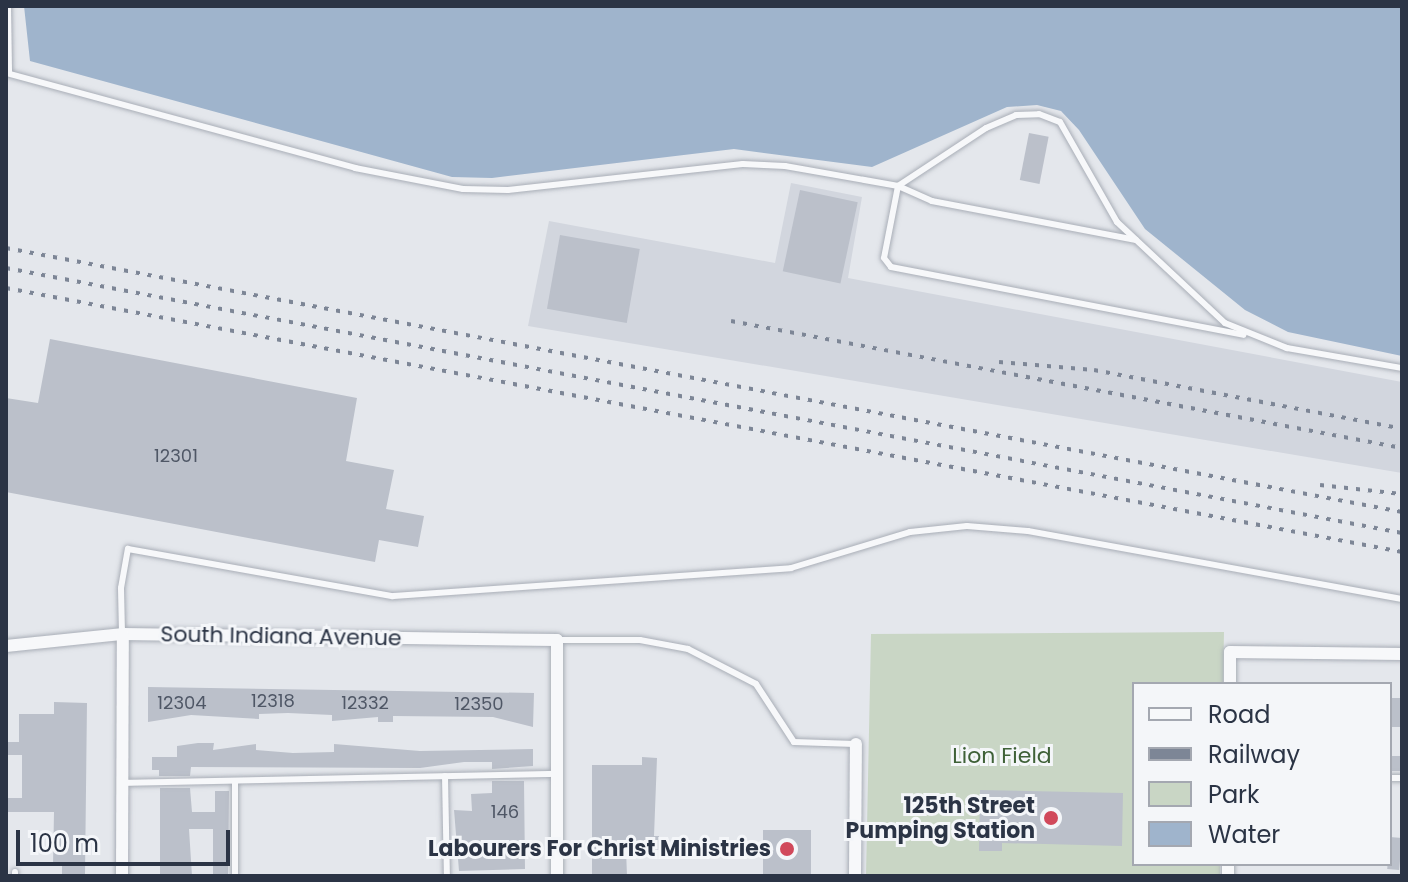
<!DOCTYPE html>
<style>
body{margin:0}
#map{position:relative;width:1408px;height:882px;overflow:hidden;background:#e4e7ec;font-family:Poppins,sans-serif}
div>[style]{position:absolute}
.built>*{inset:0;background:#d2d6de}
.green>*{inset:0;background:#c9d6c5}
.water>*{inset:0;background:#9fb4cc}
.building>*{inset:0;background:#bbc0ca;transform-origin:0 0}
.roads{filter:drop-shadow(0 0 2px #a9aeb7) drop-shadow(0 0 2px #a9aeb7)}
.service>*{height:6px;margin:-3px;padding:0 3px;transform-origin:3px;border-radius:3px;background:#f7f8fa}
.minor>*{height:12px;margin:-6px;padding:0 6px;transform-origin:6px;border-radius:6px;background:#f7f8fa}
.rail>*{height:4px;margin-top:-2px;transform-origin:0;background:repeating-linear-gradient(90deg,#7d8696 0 4px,transparent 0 12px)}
.dots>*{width:22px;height:22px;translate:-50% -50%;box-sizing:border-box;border:4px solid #f4f6f9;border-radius:50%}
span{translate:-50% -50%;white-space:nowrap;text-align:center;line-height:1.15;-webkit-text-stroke:6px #f4f6f9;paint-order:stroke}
.number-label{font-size:18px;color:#4f5766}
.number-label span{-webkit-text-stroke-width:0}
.street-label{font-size:22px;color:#2b3445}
.park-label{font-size:22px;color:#3f6138}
.poi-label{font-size:22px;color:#2b3445;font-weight:700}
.right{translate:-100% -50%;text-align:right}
.frame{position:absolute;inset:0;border:8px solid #2b3445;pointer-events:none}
.legend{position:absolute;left:1132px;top:682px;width:260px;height:184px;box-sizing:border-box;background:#f4f6f9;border:2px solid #a4a8b1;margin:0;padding:10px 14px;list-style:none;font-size:24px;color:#2b3445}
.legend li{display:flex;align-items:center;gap:16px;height:40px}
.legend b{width:40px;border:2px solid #a4a8b1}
.scale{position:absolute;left:16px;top:830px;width:214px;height:36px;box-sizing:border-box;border:4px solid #2b3445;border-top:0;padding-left:10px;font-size:24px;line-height:28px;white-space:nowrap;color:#2b3445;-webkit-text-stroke:6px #f4f6f9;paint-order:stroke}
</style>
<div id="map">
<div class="built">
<i style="clip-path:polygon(791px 183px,862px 197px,848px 278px,1402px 382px,1402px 473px,528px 326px,549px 221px,775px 263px)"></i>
</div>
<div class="green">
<i style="clip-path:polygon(1224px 632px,1223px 684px,1134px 684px,1134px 864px,1220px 864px,1220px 876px,866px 876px,871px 634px)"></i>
</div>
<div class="water">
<i style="clip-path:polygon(24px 6px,1402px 6px,1402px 356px,1288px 332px,1245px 310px,1145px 229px,1079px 130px,1061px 111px,1037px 105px,1007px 107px,872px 167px,734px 149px,492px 178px,452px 177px,30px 61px)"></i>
</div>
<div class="building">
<i style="left:1029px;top:133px;width:20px;height:48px;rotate:11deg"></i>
<i style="left:800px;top:190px;width:59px;height:83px;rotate:12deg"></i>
<i style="left:560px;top:235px;width:81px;height:75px;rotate:10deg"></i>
<i style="clip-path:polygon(50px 339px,357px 398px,346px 461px,394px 470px,386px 509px,424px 516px,418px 547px,379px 540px,375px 562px,6px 492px,6px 398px,38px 403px)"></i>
<i style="clip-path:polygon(148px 687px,534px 693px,533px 727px,493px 717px,393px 716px,393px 722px,378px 722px,378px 717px,332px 721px,332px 715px,288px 713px,259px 714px,259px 719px,191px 715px,148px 722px)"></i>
<i style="left:1390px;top:698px;width:12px;height:29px"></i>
<i style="clip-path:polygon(54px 702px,87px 703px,85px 876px,62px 876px,62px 865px,53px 865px,54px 812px,6px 812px,6px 798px,22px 798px,22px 755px,6px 755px,6px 742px,19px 742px,19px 714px,54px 714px)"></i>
<i style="clip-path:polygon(198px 743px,214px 743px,213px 750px,256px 744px,256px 750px,293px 753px,334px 752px,334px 744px,420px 751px,533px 749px,533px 766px,492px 769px,492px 762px,464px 762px,420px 768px,191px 767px,190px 776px,159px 776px,159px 770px,152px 770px,152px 757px,177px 757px,177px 746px)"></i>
<i style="left:1390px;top:756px;width:12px;height:15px"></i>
<i style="clip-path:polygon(642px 757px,657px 758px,654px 836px,659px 836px,659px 850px,626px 849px,627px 876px,592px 876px,592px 765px,642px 765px)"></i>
<i style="clip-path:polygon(492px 781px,524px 781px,525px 869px,459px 871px,454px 810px,472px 811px,471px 794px,492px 793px)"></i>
<i style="clip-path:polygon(160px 788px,190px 788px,192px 812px,215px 812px,215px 791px,229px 791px,228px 875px,213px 875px,213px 829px,189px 829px,192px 876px,160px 876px)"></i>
<i style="clip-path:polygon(980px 790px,1123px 793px,1122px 846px,1002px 843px,1002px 851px,979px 851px)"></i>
<i style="left:763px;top:830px;width:48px;height:46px"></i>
<i style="left:1390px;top:837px;width:12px;height:32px;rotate:5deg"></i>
</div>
<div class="roads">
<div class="service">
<i style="left:8px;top:6px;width:67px;rotate:89.1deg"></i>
<i style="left:6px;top:73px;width:362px;rotate:15.2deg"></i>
<i style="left:355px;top:168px;width:110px;rotate:11deg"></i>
<i style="left:463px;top:189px;width:45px;rotate:1.3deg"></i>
<i style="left:508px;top:190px;width:236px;rotate:-6.3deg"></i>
<i style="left:743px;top:164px;width:42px;rotate:2.7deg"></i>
<i style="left:785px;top:166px;width:115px;rotate:10deg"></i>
<i style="left:898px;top:186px;width:105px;rotate:-33.4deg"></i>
<i style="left:986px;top:128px;width:33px;rotate:-23deg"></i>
<i style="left:1016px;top:115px;width:23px;rotate:-2deg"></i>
<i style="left:1039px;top:114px;width:22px;rotate:21deg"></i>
<i style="left:1060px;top:122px;width:115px;rotate:60.3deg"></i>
<i style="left:1117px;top:222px;width:148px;rotate:43.1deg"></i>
<i style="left:1225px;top:323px;width:67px;rotate:22deg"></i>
<i style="left:1287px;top:348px;width:117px;rotate:9.9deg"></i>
<i style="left:1136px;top:240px;width:208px;rotate:-169.2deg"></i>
<i style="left:932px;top:201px;width:37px;rotate:-156deg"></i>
<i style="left:898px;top:186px;width:73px;rotate:101deg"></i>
<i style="left:884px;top:258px;width:11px;rotate:52deg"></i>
<i style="left:891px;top:267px;width:359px;rotate:10.9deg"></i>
<i style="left:122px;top:633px;width:45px;rotate:-91.3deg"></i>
<i style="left:121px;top:588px;width:40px;rotate:-80deg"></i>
<i style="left:128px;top:549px;width:269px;rotate:10.1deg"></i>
<i style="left:393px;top:596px;width:399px;rotate:-4deg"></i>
<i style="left:791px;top:568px;width:124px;rotate:-16.8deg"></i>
<i style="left:910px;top:532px;width:57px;rotate:-6deg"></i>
<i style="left:967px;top:526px;width:61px;rotate:4.7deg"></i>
<i style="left:1028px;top:531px;width:380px;rotate:10.3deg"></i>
<i style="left:557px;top:640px;width:83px"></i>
<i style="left:640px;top:640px;width:49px;rotate:10.6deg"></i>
<i style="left:688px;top:649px;width:76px;rotate:27.2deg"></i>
<i style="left:756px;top:684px;width:69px;rotate:56.8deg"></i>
<i style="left:794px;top:742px;width:61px;rotate:1.9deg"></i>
<i style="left:445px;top:776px;width:100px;rotate:88.9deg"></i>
<i style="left:1390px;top:778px;width:12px"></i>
<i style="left:122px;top:783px;width:435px;rotate:-1.2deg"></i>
<i style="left:15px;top:872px;width:4px;rotate:90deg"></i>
<i style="left:235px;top:874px;width:93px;rotate:-90deg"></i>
</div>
<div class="minor">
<i style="left:6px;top:646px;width:118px;rotate:-5.9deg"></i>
<i style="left:123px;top:634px;width:434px;rotate:0.8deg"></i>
<i style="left:557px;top:640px;width:236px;rotate:90deg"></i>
<i style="left:1230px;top:684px;width:32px;rotate:-90deg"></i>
<i style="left:1230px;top:652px;width:172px;rotate:0.7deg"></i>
<i style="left:122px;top:876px;width:242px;rotate:-89.8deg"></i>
<i style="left:855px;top:876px;width:132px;rotate:-89.6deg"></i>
<i style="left:1228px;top:876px;width:12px;rotate:-90deg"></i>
</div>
</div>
<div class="rail">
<i style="left:6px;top:248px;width:1421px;rotate:10.71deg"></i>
<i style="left:6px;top:268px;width:1421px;rotate:10.75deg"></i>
<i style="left:6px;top:288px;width:1421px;rotate:10.71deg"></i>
<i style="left:731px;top:321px;width:683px;rotate:10.72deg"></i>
<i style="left:999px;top:362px;width:95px;rotate:4.8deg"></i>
<i style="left:1094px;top:370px;width:314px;rotate:10.8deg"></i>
<i style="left:1320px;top:485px;width:82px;rotate:6.3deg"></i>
</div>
<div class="dots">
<i style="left:1051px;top:818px;background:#d1495b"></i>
<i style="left:787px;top:849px;background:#d1495b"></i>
</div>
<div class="number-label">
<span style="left:176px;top:456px">12301</span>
<span style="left:273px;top:701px">12318</span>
<span style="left:182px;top:703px">12304</span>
<span style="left:365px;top:703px">12332</span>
<span style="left:479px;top:704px">12350</span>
<span style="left:505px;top:812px">146</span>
</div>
<div class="street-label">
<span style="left:281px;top:636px;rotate:1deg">South Indiana Avenue</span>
</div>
<div class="park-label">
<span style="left:1002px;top:756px">Lion Field</span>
</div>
<div class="poi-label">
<span class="right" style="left:1035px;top:818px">125th Street<br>Pumping Station</span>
<span class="right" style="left:771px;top:849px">Labourers For Christ Ministries</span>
</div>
<div class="frame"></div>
<ul class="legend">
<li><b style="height:10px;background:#f7f8fa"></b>Road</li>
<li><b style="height:10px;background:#7d8696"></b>Railway</li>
<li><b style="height:22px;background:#c9d6c5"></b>Park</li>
<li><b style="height:22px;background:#9fb4cc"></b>Water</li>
</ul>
<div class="scale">100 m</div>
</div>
